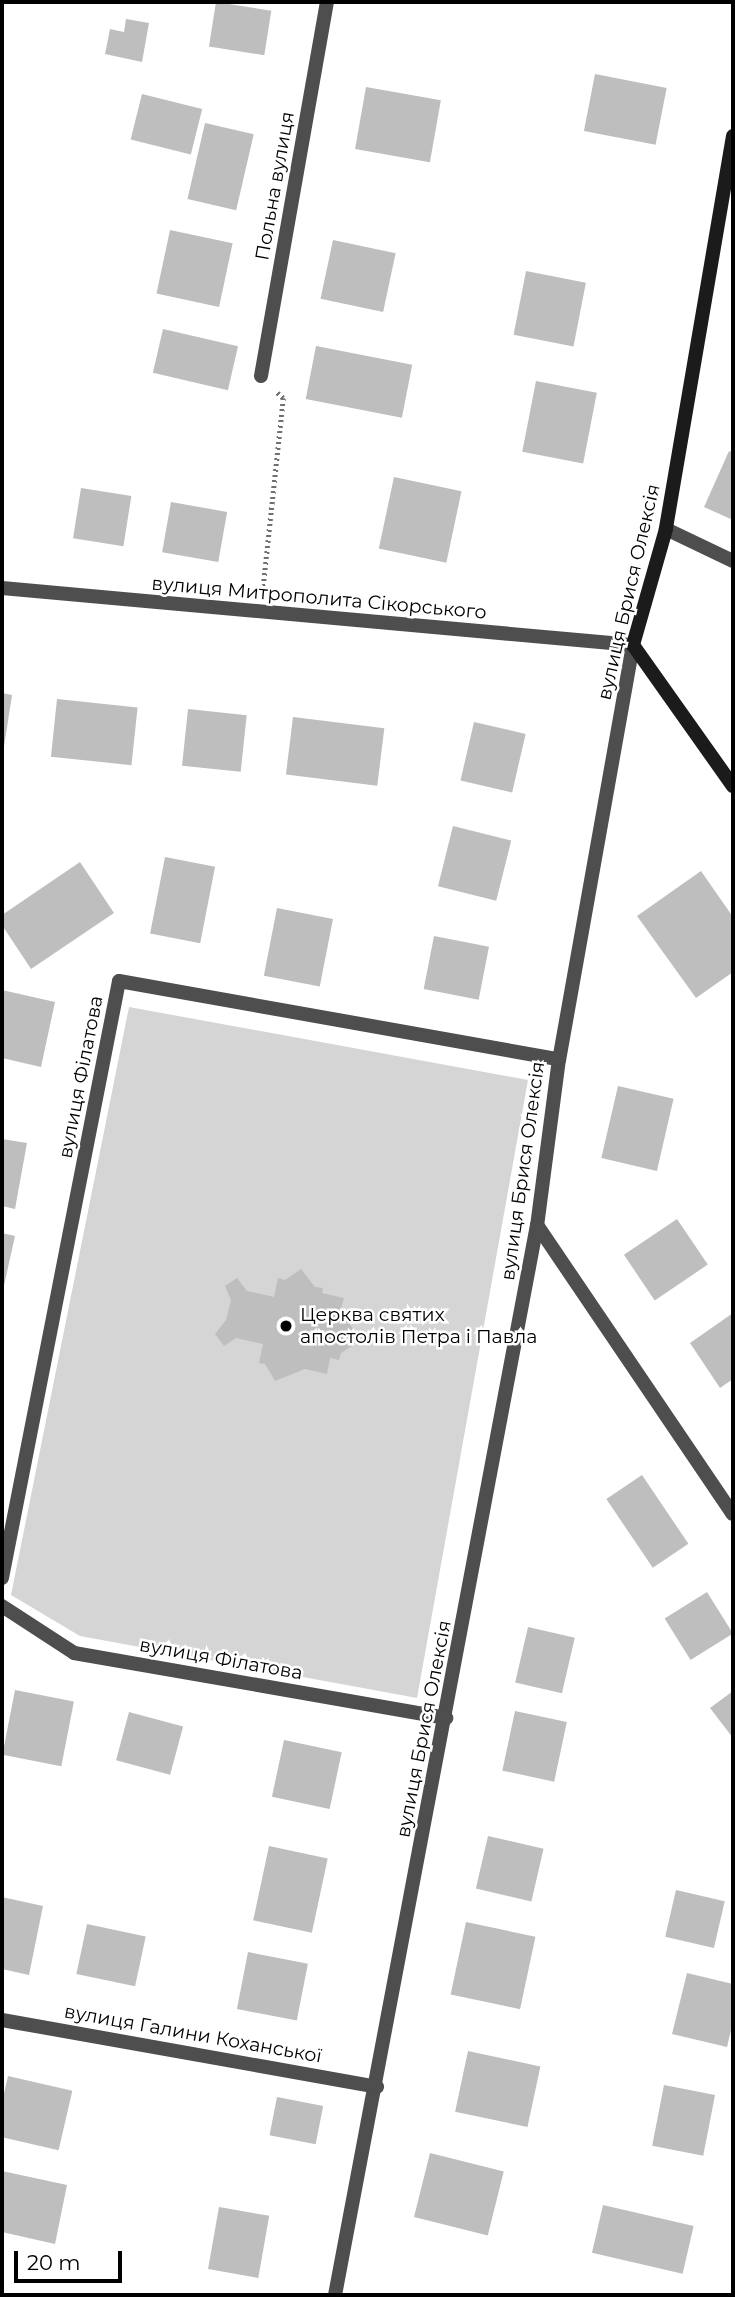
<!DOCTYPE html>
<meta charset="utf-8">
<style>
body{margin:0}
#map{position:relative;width:735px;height:2297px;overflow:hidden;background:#fff;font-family:Montserrat,sans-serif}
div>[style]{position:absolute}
.green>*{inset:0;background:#d5d5d5}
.building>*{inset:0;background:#bebebe;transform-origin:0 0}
.path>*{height:4.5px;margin-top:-2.25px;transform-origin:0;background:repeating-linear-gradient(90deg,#707070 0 2px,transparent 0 5.5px)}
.street>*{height:14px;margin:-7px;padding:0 7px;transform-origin:7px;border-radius:7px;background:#4e4e4e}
.secondary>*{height:14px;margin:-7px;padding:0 7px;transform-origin:7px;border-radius:7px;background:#1b1b1b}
.dots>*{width:19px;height:19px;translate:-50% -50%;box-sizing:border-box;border:4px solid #fff;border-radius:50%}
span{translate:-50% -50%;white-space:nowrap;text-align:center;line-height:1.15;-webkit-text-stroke:5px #fff;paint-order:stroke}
.street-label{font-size:19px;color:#000}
.poi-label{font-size:19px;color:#000}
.left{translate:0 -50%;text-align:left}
.frame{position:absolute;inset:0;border:4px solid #000;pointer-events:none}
.scale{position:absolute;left:14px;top:2251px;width:108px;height:32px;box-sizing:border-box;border:4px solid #000;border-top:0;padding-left:9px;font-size:21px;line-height:24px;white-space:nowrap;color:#000;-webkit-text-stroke:5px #fff;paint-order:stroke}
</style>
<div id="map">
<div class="green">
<i style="clip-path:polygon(129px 1007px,528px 1080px,417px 1698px,80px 1636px,11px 1595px)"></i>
</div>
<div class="building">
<i style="left:216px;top:2px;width:56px;height:45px;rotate:9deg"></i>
<i style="clip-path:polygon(126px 19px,149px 23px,142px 62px,105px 54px,110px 29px,124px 32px)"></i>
<i style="left:595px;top:74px;width:73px;height:58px;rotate:11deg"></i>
<i style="left:366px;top:87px;width:76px;height:63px;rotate:10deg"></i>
<i style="left:142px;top:94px;width:62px;height:47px;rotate:14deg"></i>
<i style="left:205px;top:123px;width:50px;height:78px;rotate:13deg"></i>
<i style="left:170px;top:230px;width:64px;height:65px;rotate:12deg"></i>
<i style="left:333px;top:240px;width:64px;height:60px;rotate:12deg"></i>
<i style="left:526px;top:271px;width:61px;height:65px;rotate:11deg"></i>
<i style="left:163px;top:329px;width:77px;height:45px;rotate:13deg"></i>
<i style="left:316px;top:346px;width:98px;height:54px;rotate:11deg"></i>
<i style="left:536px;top:381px;width:62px;height:72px;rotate:11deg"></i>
<i style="clip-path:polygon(729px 451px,733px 453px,733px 520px,704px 507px)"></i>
<i style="left:394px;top:477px;width:69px;height:73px;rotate:12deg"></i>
<i style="left:81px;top:488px;width:51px;height:51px;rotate:9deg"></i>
<i style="left:171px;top:502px;width:57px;height:51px;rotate:10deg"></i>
<i style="clip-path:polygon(2px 693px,12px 695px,3px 753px,2px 753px)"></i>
<i style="left:57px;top:699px;width:81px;height:58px;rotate:6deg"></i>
<i style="left:188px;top:709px;width:59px;height:57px;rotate:6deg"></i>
<i style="left:293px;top:717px;width:92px;height:58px;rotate:7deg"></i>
<i style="left:474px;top:722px;width:53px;height:60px;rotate:13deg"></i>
<i style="left:453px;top:826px;width:60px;height:62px;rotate:14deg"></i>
<i style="left:165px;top:857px;width:51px;height:78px;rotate:11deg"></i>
<i style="clip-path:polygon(80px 862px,114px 913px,31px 969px,2px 925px,2px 915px)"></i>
<i style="clip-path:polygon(701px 871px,733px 917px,733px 972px,696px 998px,637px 916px)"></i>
<i style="left:277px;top:908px;width:57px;height:69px;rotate:11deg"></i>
<i style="left:434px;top:936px;width:56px;height:54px;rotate:11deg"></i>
<i style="clip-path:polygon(2px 990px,55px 1002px,41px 1067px,2px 1058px)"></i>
<i style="left:618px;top:1086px;width:57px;height:74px;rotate:13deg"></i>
<i style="clip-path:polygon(2px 1139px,27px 1143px,15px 1209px,2px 1206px)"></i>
<i style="left:677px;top:1219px;width:55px;height:64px;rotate:56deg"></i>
<i style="clip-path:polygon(2px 1233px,15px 1236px,3px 1290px,2px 1289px)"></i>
<i style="clip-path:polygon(301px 1269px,315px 1287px,323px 1288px,322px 1293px,344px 1298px,340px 1312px,349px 1315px,348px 1322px,355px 1331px,352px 1346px,341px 1353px,339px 1360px,330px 1358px,327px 1374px,305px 1369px,275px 1381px,265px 1364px,259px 1363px,263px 1344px,236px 1338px,224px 1346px,215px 1334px,226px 1320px,231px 1300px,225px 1286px,237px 1278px,247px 1291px,274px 1297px,278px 1278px,285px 1280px)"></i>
<i style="clip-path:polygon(733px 1313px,733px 1379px,720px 1388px,690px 1343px)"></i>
<i style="left:642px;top:1475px;width:83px;height:43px;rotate:56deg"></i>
<i style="left:707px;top:1592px;width:49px;height:50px;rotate:58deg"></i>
<i style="left:528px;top:1627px;width:48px;height:57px;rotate:13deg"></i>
<i style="left:15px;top:1690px;width:60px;height:66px;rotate:11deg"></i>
<i style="clip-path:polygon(733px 1691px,733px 1738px,710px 1708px)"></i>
<i style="left:515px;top:1711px;width:53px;height:61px;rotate:12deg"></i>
<i style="left:129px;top:1712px;width:56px;height:50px;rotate:15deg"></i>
<i style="left:284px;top:1740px;width:59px;height:58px;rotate:12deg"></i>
<i style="left:488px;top:1836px;width:57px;height:54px;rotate:13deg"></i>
<i style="left:269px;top:1846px;width:60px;height:76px;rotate:12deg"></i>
<i style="left:676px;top:1890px;width:50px;height:48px;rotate:13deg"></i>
<i style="clip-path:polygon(2px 1897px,43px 1906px,29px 1975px,2px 1969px)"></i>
<i style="left:466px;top:1922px;width:71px;height:74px;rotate:12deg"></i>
<i style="left:87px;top:1924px;width:60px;height:51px;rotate:12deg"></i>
<i style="left:248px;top:1952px;width:61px;height:58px;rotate:11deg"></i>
<i style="clip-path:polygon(687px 1973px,733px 1984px,733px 2022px,727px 2047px,672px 2034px)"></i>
<i style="left:468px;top:2051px;width:74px;height:62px;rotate:12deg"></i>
<i style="left:8px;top:2076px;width:66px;height:61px;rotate:13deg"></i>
<i style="left:664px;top:2085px;width:52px;height:62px;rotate:11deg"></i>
<i style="left:277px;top:2097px;width:47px;height:39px;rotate:11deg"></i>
<i style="left:430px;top:2153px;width:76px;height:66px;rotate:14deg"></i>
<i style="clip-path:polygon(2px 2171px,67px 2185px,55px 2244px,2px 2232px)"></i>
<i style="left:603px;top:2205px;width:93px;height:49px;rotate:13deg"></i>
<i style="left:219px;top:2207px;width:51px;height:63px;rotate:10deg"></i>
</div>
<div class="path">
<i style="left:263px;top:586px;width:189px;rotate:-83.9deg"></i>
<i style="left:283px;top:398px;width:9px;rotate:-139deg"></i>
</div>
<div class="street">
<i style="left:261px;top:376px;width:380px;rotate:-80deg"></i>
<i style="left:666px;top:529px;width:74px;rotate:25.5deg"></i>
<i style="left:2px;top:588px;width:634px;rotate:5.16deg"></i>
<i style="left:633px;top:645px;width:421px;rotate:100.1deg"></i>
<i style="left:559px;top:1059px;width:167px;rotate:97.5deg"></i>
<i style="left:537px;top:1225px;width:1089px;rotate:100.69deg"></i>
<i style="left:537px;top:1225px;width:349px;rotate:55.9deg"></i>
<i style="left:2px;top:1578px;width:608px;rotate:-78.91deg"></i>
<i style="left:119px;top:981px;width:447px;rotate:10.1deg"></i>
<i style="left:2px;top:1606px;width:86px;rotate:33.1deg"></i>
<i style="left:74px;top:1653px;width:378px;rotate:9.9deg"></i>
<i style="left:2px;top:2020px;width:381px;rotate:10.1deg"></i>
</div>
<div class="secondary">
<i style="left:733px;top:136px;width:399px;rotate:99.7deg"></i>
<i style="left:666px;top:529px;width:121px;rotate:105.9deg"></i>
<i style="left:633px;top:645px;width:173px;rotate:54.7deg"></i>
</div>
<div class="dots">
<i style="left:286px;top:1326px;background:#000"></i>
</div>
<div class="street-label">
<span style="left:275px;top:186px;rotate:-80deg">Польна вулиця</span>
<span style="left:629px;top:592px;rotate:-77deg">вулиця Брися Олексія</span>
<span style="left:319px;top:598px;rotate:5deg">вулиця Митрополита Сікорського</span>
<span style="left:81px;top:1077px;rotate:-79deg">вулиця Філатова</span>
<span style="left:523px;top:1171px;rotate:-82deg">вулиця Брися Олексія</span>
<span style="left:221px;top:1659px;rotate:10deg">вулиця Філатова</span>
<span style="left:424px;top:1729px;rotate:-79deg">вулиця Брися Олексія</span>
<span style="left:193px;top:2034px;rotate:10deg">вулиця Галини Коханської</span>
</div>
<div class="poi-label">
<span class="left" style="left:300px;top:1326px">Церква святих<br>апостолів Петра і Павла</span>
</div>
<div class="frame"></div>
<div class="scale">20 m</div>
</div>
